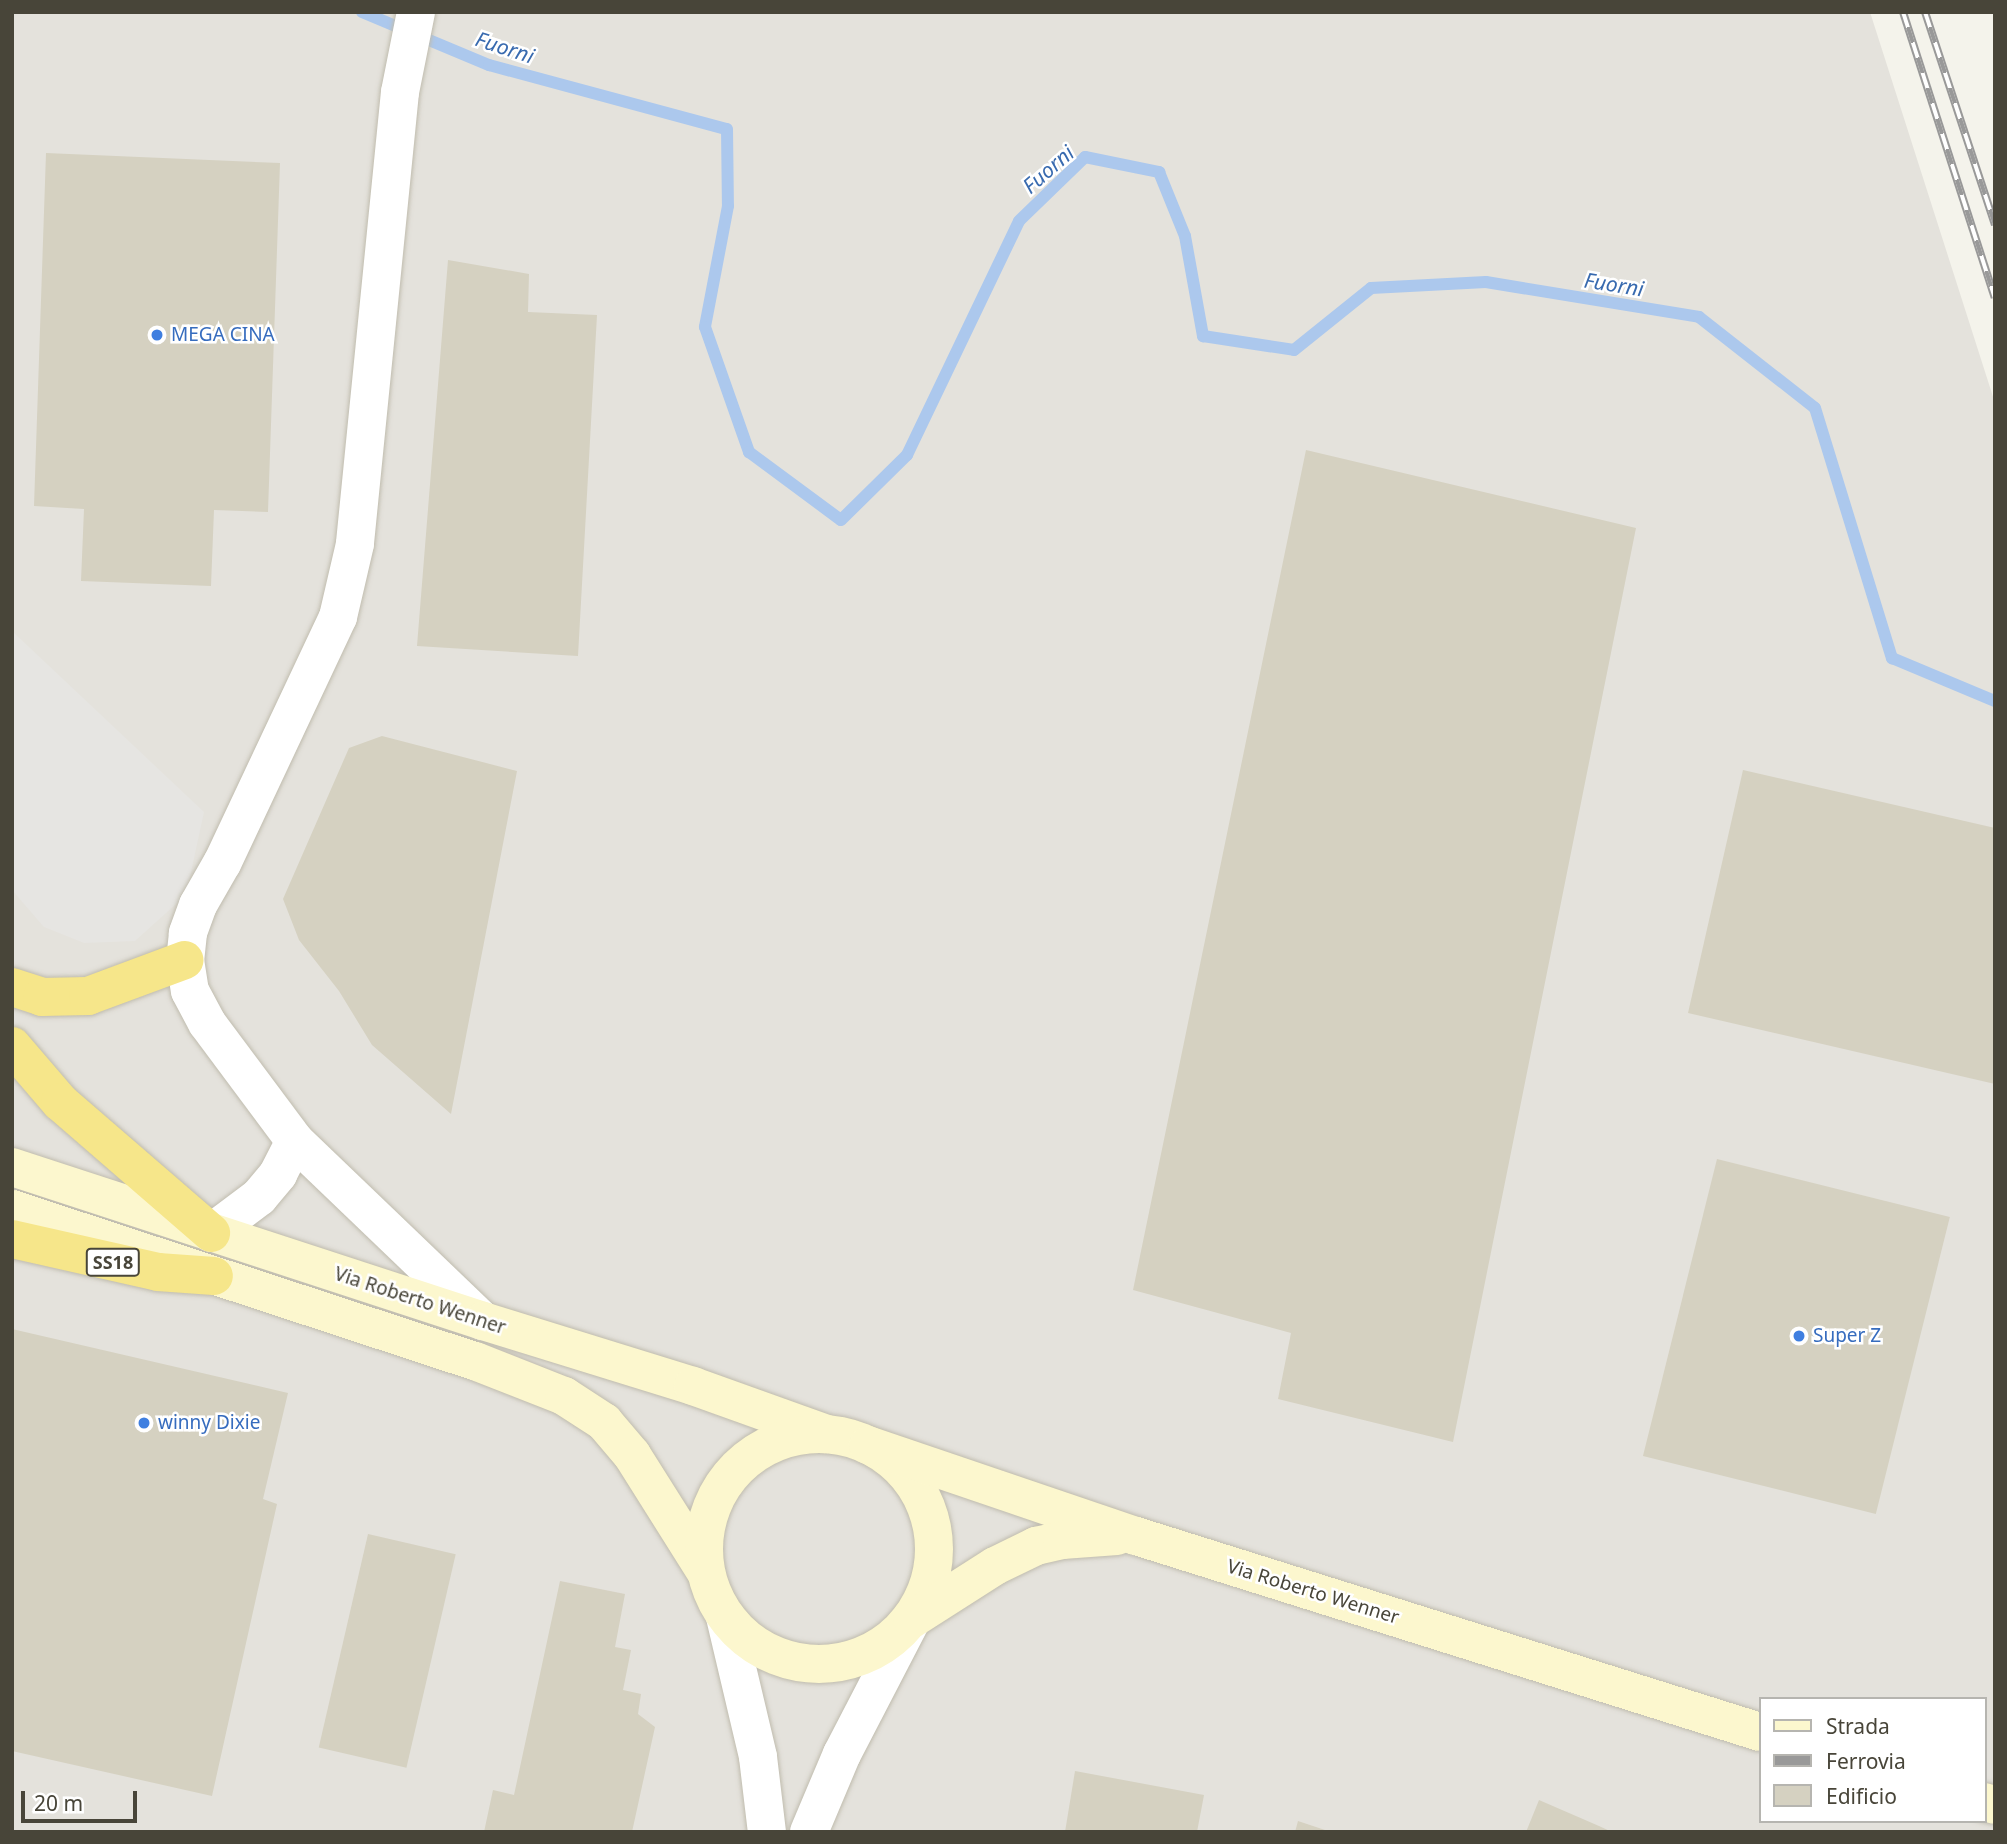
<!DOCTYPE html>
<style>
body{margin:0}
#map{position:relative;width:2007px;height:1844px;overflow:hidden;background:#f4f3eb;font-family:"Noto Sans",sans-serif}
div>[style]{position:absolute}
.industrial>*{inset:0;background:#e4e2dc}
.parking>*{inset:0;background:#e6e5e2}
.stream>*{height:12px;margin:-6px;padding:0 6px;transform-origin:6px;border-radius:6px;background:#acc8ed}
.building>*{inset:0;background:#d5d1c1;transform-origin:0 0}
.roads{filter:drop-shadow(0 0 2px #c0bcae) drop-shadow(0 0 2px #c0bcae)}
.minor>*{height:38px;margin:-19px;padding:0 19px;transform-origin:19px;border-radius:19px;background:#fff}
.secondary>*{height:38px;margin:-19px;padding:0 19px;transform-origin:19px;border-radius:19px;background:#fcf7ce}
.secondary>.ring{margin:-19px;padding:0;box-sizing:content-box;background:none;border:38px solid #fcf7ce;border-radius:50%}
.trunk>*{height:38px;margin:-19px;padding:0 19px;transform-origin:19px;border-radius:19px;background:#f6e68a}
.rail>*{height:8px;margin-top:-4px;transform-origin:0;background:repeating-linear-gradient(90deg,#fff 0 16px,#999 0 32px);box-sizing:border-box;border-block:2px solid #999}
.dots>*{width:19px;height:19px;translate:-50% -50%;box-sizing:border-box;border:4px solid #fff;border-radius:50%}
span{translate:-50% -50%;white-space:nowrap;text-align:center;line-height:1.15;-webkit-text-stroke:5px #fff;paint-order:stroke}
.shield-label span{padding:2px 5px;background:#fff;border:2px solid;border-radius:5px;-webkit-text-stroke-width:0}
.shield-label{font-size:18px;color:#484539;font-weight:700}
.shop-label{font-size:19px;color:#366cbe}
.left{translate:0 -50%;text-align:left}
.street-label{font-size:19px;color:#484539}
.water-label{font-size:21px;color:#386aaf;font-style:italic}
.frame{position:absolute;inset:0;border:14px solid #484539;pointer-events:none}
.legend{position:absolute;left:1759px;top:1697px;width:228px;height:126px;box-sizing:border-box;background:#fff;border:2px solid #b6b5b0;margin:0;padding:9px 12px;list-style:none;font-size:21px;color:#484539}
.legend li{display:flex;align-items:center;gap:14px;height:35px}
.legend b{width:35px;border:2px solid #b6b5b0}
.scale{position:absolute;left:21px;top:1791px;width:116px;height:32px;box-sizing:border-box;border:4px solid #484539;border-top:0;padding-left:9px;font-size:21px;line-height:24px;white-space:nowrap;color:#484539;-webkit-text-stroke:5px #fff;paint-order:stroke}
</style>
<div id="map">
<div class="industrial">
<i style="clip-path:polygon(evenodd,12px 12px,1870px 12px,1995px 403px,1995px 1832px,12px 1832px,12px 12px,1760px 1699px,1984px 1699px,1984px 1821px,1760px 1821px,1760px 1699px)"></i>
</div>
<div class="parking">
<i style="clip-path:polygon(12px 631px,204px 812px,186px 895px,135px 941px,84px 943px,44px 927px,12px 890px)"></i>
</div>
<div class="stream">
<i style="left:362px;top:12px;width:138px;rotate:22.7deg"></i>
<i style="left:489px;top:65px;width:246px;rotate:15.1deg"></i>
<i style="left:727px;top:129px;width:77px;rotate:89.3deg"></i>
<i style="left:728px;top:206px;width:123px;rotate:100.8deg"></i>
<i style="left:705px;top:327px;width:133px;rotate:70.6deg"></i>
<i style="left:749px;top:452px;width:114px;rotate:36.5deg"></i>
<i style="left:841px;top:520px;width:93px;rotate:-44.6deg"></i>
<i style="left:907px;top:455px;width:259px;rotate:-64.4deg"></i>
<i style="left:1019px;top:221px;width:92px;rotate:-44.1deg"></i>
<i style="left:1085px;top:157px;width:76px;rotate:11.5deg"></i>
<i style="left:1159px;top:172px;width:69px;rotate:67.9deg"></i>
<i style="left:1185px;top:236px;width:102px;rotate:79.8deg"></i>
<i style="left:1203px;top:336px;width:92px;rotate:8.7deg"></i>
<i style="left:1294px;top:350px;width:99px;rotate:-38.8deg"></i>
<i style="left:1371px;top:288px;width:115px;rotate:-3deg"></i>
<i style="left:1486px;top:282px;width:216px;rotate:9.3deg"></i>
<i style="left:1699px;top:317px;width:147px;rotate:38.1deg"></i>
<i style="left:1815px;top:408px;width:262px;rotate:72.9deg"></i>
<i style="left:1892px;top:658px;width:112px;rotate:22.7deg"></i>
</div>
<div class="building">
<i style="clip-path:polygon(46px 153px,280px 163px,268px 512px,214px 510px,211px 586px,81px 581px,84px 509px,34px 506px)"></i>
<i style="clip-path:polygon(448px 260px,529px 274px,528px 312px,597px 315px,578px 656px,417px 646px)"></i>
<i style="clip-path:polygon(1306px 450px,1636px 528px,1453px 1442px,1278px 1399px,1291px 1333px,1133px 1290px)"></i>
<i style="clip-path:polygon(382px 736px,517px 771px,451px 1114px,372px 1045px,339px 991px,299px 940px,283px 899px,349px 748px)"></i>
<i style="clip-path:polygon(1743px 770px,1995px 828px,1995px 1084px,1688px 1013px)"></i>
<i style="left:1717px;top:1159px;width:240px;height:306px;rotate:14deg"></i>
<i style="clip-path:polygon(12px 1329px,288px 1393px,263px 1499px,277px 1504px,212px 1796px,12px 1751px)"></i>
<i style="left:368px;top:1534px;width:90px;height:219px;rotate:13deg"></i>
<i style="clip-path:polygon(560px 1581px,625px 1594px,615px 1647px,631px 1650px,623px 1690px,641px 1694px,638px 1714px,655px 1727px,632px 1832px,484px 1832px,493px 1790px,514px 1795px)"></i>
<i style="clip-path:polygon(1075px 1771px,1204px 1795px,1197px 1832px,1065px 1832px)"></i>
<i style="clip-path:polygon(1539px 1800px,1599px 1826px,1612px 1832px,1526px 1832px)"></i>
<i style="clip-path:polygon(1298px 1821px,1328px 1831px,1328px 1832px,1295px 1832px)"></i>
</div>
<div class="roads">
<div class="minor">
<i style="left:416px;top:12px;width:82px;rotate:101.3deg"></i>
<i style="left:400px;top:92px;width:454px;rotate:95.7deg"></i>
<i style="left:355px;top:544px;width:75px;rotate:103.1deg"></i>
<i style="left:338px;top:617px;width:272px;rotate:115.2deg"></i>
<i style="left:222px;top:863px;width:48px;rotate:119.7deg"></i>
<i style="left:198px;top:905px;width:30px;rotate:110deg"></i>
<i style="left:188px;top:933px;width:27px;rotate:96deg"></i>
<i style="left:185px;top:960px;width:31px;rotate:81deg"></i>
<i style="left:190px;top:991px;width:36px;rotate:62deg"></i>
<i style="left:207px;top:1023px;width:147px;rotate:53.3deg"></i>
<i style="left:295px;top:1141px;width:260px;rotate:43.8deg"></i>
<i style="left:211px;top:1233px;width:60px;rotate:-36.9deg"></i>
<i style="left:259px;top:1197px;width:30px;rotate:-50deg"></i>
<i style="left:278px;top:1174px;width:37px;rotate:-63deg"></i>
<i style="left:725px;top:1617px;width:144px;rotate:76.7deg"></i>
<i style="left:758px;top:1757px;width:76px;rotate:83.2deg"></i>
<i style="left:809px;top:1832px;width:85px;rotate:-67.1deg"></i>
<i style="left:842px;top:1754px;width:152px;rotate:-62.6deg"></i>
</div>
<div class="secondary">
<i style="left:12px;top:1167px;width:496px;rotate:18.1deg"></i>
<i style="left:483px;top:1321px;width:220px;rotate:17.2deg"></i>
<i style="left:693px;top:1386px;width:142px;rotate:19.7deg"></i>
<i style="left:12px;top:1209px;width:487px;rotate:18.2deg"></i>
<i style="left:475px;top:1361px;width:96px;rotate:21.5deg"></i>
<i style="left:564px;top:1396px;width:48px;rotate:33deg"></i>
<i style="left:604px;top:1422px;width:43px;rotate:49.7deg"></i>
<i style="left:632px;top:1455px;width:137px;rotate:57.8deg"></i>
<i class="ring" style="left:704px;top:1434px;width:192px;height:192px"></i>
<i style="left:868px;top:1445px;width:283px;rotate:18.8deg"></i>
<i style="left:1136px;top:1536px;width:654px;rotate:17.44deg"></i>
<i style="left:912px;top:1619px;width:98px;rotate:-32.6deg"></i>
<i style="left:995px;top:1566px;width:46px;rotate:-26deg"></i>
<i style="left:1036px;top:1546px;width:27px;rotate:-13deg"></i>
<i style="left:1062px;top:1540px;width:55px;rotate:-4.2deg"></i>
<i style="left:1984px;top:1802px;width:11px;rotate:15deg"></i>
</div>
<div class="trunk">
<i style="left:12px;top:987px;width:32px;rotate:18deg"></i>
<i style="left:42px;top:997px;width:46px;rotate:-1.2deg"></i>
<i style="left:88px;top:996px;width:103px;rotate:-20.4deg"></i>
<i style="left:12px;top:1046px;width:74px;rotate:49.4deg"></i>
<i style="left:60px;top:1102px;width:200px;rotate:40.9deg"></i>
<i style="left:12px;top:1239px;width:150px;rotate:12.7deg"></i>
<i style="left:158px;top:1272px;width:56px;rotate:4.1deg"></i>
</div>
</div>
<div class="rail">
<i style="left:1903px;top:12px;width:300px;rotate:72.2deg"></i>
<i style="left:1925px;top:12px;width:224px;rotate:71.8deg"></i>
</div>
<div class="dots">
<i style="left:157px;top:335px;background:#3f7fe0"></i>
<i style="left:1799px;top:1336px;background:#3f7fe0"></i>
<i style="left:144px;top:1423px;background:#3f7fe0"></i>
</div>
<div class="shield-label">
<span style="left:113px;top:1262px">SS18</span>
</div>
<div class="shop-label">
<span class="left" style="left:171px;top:335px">MEGA CINA</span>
<span class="left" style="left:1813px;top:1336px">Super Z</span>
<span class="left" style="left:158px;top:1423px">winny Dixie</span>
</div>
<div class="street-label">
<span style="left:420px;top:1301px;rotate:18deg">Via Roberto Wenner</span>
<span style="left:1313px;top:1592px;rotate:17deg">Via Roberto Wenner</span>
</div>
<div class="water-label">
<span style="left:505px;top:47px;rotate:18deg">Fuorni</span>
<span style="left:1048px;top:169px;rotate:-41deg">Fuorni</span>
<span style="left:1614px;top:284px;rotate:9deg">Fuorni</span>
</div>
<div class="frame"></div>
<ul class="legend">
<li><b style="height:9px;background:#fcf7ce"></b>Strada</li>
<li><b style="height:9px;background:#999"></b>Ferrovia</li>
<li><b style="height:19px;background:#d5d1c1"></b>Edificio</li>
</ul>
<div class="scale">20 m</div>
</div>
